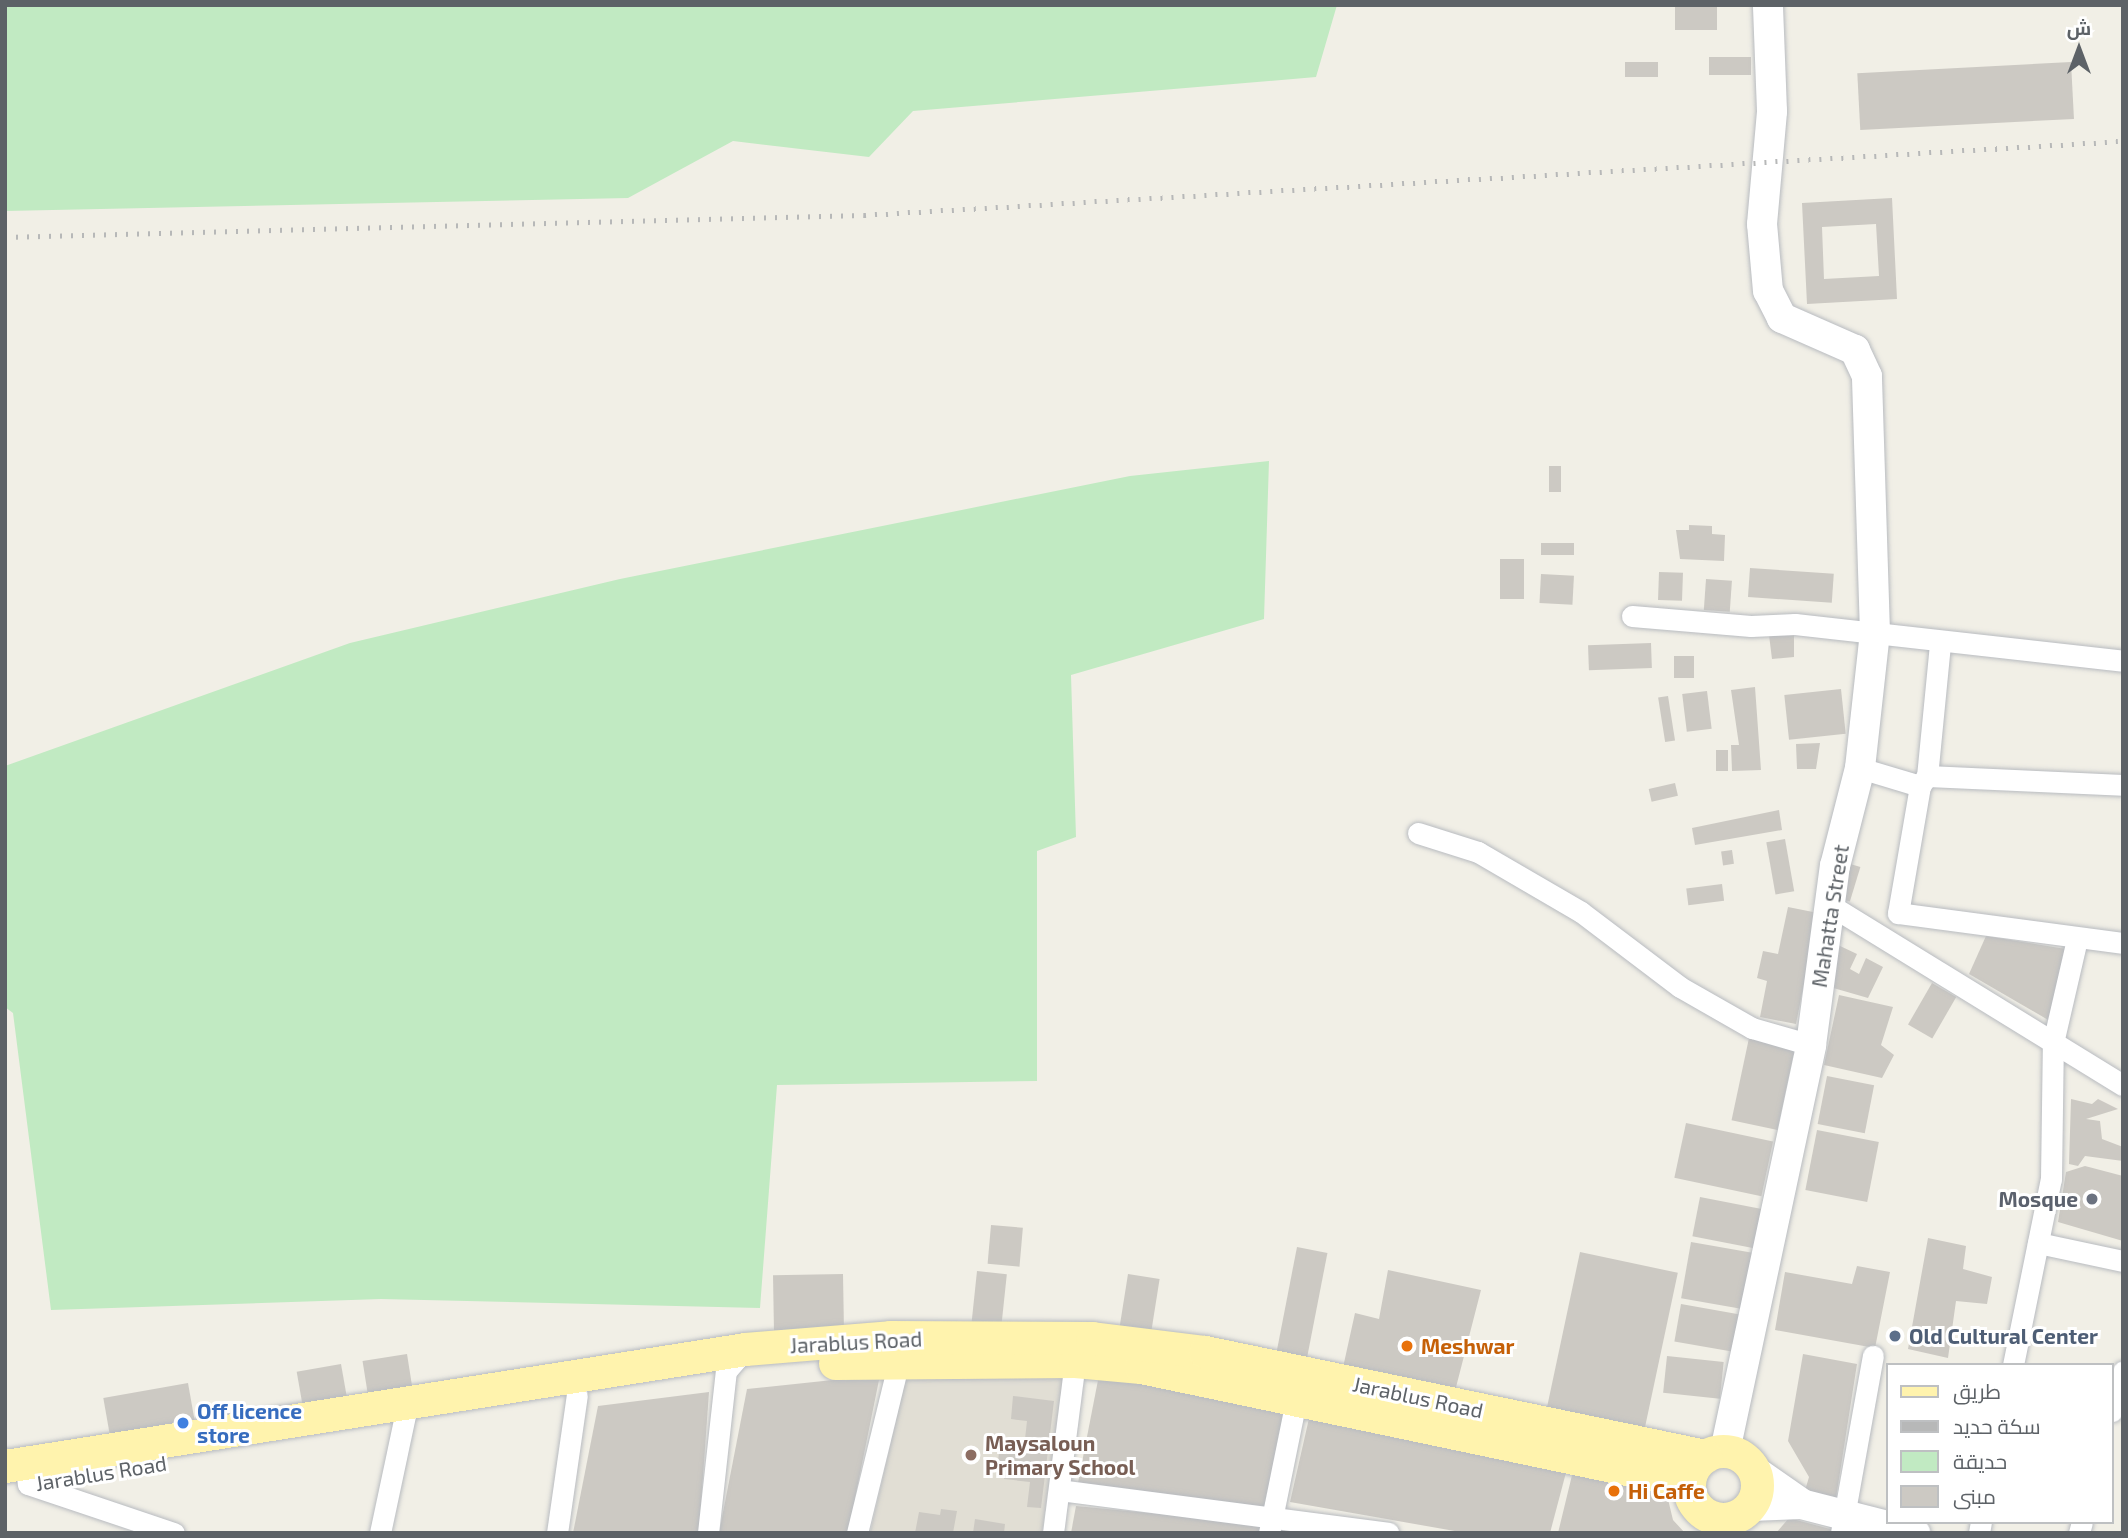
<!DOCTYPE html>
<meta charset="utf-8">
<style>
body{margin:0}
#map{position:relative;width:2128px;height:1538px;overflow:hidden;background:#f1efe6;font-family:"Exo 2",Cairo,sans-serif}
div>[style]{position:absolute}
.education>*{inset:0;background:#e1ded4}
.green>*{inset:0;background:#c1eac2}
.building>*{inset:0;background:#ccc9c3;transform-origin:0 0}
.roads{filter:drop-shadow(0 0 2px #b8bbc0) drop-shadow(0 0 2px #b8bbc0)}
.street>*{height:21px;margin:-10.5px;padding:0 10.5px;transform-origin:10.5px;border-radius:10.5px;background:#fff}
.secondary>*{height:30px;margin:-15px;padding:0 15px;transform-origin:15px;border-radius:15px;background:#fff}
.primary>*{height:33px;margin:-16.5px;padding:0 16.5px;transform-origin:16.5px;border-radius:16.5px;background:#fff3ad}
.primary>.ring{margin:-16.5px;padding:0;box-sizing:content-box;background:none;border:33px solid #fff3ad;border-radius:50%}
.rail>*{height:5px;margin-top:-2.5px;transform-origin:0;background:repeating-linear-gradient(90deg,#b7b8b8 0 2px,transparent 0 11px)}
.dots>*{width:19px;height:19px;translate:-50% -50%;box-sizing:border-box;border:4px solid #fff;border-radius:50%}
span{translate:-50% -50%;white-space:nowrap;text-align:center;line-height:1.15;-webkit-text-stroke:6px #fff;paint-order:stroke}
.street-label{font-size:21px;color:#5d6267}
.worship-label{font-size:21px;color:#5b616d;font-weight:700}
.right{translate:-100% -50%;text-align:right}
.service-label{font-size:21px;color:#4e5e75;font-weight:700}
.left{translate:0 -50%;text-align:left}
.food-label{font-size:21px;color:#c56008;font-weight:700}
.shop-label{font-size:21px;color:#366cbe;font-weight:700}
.education-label{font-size:21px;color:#785e54;font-weight:700}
.frame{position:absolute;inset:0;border:7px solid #5d6267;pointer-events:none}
.legend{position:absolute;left:1886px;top:1363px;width:228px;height:161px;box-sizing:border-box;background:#fff;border:2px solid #bec0c2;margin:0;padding:9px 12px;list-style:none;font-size:21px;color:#5d6267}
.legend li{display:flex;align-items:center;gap:14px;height:35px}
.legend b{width:35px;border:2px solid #bec0c2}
.north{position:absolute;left:2044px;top:14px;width:70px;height:70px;-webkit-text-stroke:5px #fff;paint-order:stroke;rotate:0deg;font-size:19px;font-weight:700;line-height:28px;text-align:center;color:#5d6267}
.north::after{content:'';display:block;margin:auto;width:24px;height:32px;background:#5d6267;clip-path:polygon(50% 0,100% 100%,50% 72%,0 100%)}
</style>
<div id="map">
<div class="education">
<i style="clip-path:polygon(1065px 1374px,1042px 1533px,870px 1533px,906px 1377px)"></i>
</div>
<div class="green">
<i style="clip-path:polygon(5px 5px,1337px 5px,1316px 77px,913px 111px,869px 157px,733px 141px,628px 198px,5px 211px)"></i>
<i style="clip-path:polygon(1269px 461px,1264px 619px,1071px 675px,1076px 837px,1037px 851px,1037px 1081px,777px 1085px,760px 1308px,381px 1299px,51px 1310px,13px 1013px,5px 1007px,5px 766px,350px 643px,620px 579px,1130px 476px)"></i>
</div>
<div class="building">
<i style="left:1675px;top:5px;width:42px;height:25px"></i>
<i style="left:1709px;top:57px;width:42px;height:18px"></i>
<i style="left:1658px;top:62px;width:15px;height:33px;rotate:90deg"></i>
<i style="left:2071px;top:62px;width:57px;height:214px;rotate:87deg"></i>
<i style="clip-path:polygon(evenodd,1892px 198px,1897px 299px,1807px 304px,1802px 203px,1892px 198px,1876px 224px,1879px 276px,1824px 279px,1822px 227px,1876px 224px)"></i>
<i style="left:1549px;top:466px;width:12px;height:26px"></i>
<i style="clip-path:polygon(1689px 525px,1712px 526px,1712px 534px,1725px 535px,1724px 561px,1680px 559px,1676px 530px,1689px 530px)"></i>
<i style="left:1541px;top:543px;width:33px;height:12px"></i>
<i style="left:1500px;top:559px;width:24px;height:40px"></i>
<i style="left:1750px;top:568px;width:84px;height:29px;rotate:4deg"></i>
<i style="left:1659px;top:572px;width:24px;height:28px;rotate:2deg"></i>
<i style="left:1541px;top:574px;width:33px;height:29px;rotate:3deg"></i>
<i style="left:1706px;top:579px;width:26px;height:31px;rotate:4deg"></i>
<i style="clip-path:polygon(1794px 634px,1794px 657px,1772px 659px,1769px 635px)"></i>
<i style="left:1651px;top:643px;width:25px;height:63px;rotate:88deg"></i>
<i style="left:1674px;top:656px;width:20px;height:22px"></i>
<i style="clip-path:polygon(1755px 687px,1761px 770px,1732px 771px,1731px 745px,1739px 745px,1731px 690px)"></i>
<i style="left:1841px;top:689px;width:45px;height:57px;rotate:84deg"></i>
<i style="left:1707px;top:691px;width:38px;height:25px;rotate:83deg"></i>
<i style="left:1668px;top:696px;width:45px;height:10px;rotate:81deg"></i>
<i style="clip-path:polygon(1820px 743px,1816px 769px,1797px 769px,1796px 744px)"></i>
<i style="left:1716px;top:750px;width:12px;height:21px"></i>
<i style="left:1675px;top:783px;width:13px;height:27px;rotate:77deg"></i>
<i style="clip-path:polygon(1779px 810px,1782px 830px,1695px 845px,1692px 828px)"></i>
<i style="left:1785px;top:839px;width:53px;height:19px;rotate:80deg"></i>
<i style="left:1732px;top:850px;width:14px;height:11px;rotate:82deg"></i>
<i style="left:1847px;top:863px;width:14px;height:36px;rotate:17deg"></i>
<i style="left:1722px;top:884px;width:17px;height:36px;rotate:83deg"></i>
<i style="clip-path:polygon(1788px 907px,1818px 913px,1796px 1024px,1760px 1017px,1767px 981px,1757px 978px,1763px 951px,1778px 954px)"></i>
<i style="clip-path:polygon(1986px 936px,2066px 949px,2050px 1021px,1969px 974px)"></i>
<i style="clip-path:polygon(1838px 945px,1857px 954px,1850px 969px,1859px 974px,1866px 958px,1883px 967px,1868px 998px,1830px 987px)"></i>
<i style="left:1932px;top:983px;width:28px;height:48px;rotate:30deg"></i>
<i style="clip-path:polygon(1839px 995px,1893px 1007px,1881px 1045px,1894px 1055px,1882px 1078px,1824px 1065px)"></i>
<i style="left:1749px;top:1038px;width:47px;height:84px;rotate:12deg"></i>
<i style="left:1827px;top:1076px;width:48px;height:49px;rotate:11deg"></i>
<i style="clip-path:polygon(2071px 1099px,2092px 1104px,2098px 1099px,2118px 1109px,2086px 1119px,2100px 1121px,2102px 1139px,2123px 1147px,2123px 1161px,2085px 1156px,2078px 1166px,2069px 1164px)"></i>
<i style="left:1686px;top:1123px;width:89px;height:56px;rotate:12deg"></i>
<i style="left:1817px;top:1130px;width:63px;height:61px;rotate:11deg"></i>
<i style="clip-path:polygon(2085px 1166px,2123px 1176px,2123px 1241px,2058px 1222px,2066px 1172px)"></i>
<i style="left:1700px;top:1197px;width:68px;height:40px;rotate:11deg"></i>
<i style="left:991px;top:1225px;width:32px;height:39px;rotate:5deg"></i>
<i style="clip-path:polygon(1928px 1238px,1966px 1246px,1963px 1269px,1992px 1277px,1987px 1304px,1956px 1301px,1948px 1358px,1908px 1349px)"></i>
<i style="left:1691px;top:1242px;width:68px;height:57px;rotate:10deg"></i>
<i style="left:1297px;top:1247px;width:31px;height:113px;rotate:11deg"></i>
<i style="left:1580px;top:1252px;width:100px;height:162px;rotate:12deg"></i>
<i style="clip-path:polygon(1857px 1266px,1890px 1272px,1875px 1348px,1775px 1330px,1785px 1272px,1852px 1284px)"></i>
<i style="clip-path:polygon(1388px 1270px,1481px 1290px,1454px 1395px,1342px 1372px,1355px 1313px,1379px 1319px)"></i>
<i style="left:977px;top:1271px;width:30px;height:54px;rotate:6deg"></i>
<i style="left:843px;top:1274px;width:55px;height:70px;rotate:89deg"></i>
<i style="left:1128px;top:1274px;width:32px;height:60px;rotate:9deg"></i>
<i style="left:1681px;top:1304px;width:67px;height:38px;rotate:10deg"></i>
<i style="left:407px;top:1354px;width:40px;height:45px;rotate:81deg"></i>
<i style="clip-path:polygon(1803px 1354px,1857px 1364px,1836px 1498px,1804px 1494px,1809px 1477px,1788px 1441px)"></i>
<i style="left:1667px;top:1356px;width:57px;height:37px;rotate:6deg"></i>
<i style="left:341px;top:1364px;width:42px;height:45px;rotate:80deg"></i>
<i style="clip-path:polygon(880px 1375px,848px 1533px,719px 1533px,747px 1389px)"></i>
<i style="left:1099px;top:1375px;width:189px;height:109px;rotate:11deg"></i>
<i style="left:188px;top:1383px;width:46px;height:86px;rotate:80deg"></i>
<i style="clip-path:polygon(709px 1392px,699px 1533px,573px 1533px,598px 1406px)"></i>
<i style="clip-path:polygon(1013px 1396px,1054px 1401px,1041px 1508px,1027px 1507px,1030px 1482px,1004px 1479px,1006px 1462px,998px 1461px,1000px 1445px,1024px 1448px,1027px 1421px,1011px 1419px)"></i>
<i style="clip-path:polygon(1310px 1414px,1568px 1465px,1550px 1533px,1466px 1533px,1290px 1502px)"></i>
<i style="clip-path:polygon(1574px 1467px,1666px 1491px,1673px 1520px,1685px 1533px,1558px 1533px)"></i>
<i style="clip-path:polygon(1076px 1506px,1263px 1524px,1261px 1533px,1071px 1533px)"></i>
<i style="clip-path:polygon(941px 1509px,957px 1511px,953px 1533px,915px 1533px,919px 1512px,940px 1515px)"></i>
<i style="clip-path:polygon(1789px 1518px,1834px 1530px,1833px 1533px,1776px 1533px)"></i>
<i style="clip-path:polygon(975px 1519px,1005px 1524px,1004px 1533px,973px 1533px)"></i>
</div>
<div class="roads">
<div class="street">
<i style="left:1632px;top:616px;width:119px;rotate:4.8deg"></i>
<i style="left:1751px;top:626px;width:44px;rotate:-2.6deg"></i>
<i style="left:1795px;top:624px;width:330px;rotate:6.4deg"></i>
<i style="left:1940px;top:644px;width:133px;rotate:95.6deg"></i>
<i style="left:1927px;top:776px;width:12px;rotate:125deg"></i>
<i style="left:1920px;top:786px;width:129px;rotate:99.8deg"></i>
<i style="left:1898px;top:913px;width:227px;rotate:7.6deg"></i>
<i style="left:1860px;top:768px;width:63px;rotate:16.7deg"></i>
<i style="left:1927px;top:776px;width:196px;rotate:2.6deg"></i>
<i style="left:1418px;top:833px;width:63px;rotate:17.6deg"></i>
<i style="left:1478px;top:852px;width:119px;rotate:30.2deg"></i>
<i style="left:1581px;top:912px;width:124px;rotate:37.1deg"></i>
<i style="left:1680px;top:987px;width:83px;rotate:29.7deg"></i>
<i style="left:1752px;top:1028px;width:61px;rotate:16.1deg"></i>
<i style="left:1830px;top:905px;width:344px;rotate:31.6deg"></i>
<i style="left:2038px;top:1243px;width:87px;rotate:12deg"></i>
<i style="left:2013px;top:1365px;width:190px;rotate:-78.5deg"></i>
<i style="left:2051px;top:1179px;width:136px;rotate:-89.2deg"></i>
<i style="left:2053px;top:1043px;width:107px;rotate:-77deg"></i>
<i style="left:2112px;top:1411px;width:41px;rotate:-74.6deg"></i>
<i style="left:26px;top:1463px;width:21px;rotate:85deg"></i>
<i style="left:28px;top:1484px;width:154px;rotate:18.6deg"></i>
<i style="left:1059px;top:1490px;width:332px;rotate:7.4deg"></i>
<i style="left:380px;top:1533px;width:130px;rotate:-78deg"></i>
<i style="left:557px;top:1533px;width:139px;rotate:-81.8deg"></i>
<i style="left:708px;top:1533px;width:163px;rotate:-83.7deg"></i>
<i style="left:726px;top:1371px;width:29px;rotate:-49deg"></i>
<i style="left:857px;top:1533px;width:177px;rotate:-76.3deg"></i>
<i style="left:1053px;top:1533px;width:173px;rotate:-82.7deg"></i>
<i style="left:1269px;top:1533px;width:141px;rotate:-78.5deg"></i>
<i style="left:1841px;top:1533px;width:180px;rotate:-79.8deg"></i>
<i style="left:1979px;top:1533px;width:11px;rotate:-80deg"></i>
<i style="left:2079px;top:1533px;width:11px;rotate:-75deg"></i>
</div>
<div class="secondary">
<i style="left:1725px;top:1451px;width:415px;rotate:-78deg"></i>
<i style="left:1811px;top:1045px;width:181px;rotate:-82.4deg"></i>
<i style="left:1835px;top:866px;width:101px;rotate:-75.7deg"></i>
<i style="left:1860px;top:768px;width:136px;rotate:-83.7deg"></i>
<i style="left:1875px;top:633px;width:257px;rotate:-91.8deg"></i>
<i style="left:1867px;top:376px;width:29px;rotate:-115deg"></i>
<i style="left:1855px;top:350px;width:80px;rotate:-156.3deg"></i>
<i style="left:1782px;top:318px;width:30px;rotate:-117deg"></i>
<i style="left:1768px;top:291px;width:67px;rotate:-95.1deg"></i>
<i style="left:1762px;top:224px;width:113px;rotate:-84.9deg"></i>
<i style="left:1772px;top:111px;width:106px;rotate:-92.2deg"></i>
<i style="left:1755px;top:1471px;width:56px;rotate:34.8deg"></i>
<i style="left:1751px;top:1506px;width:50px;rotate:-2.3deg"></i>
<i style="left:1801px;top:1504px;width:118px;rotate:14.3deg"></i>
</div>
<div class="primary">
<i style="left:835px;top:1363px;width:240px;rotate:-0.5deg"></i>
<i style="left:1075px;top:1361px;width:66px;rotate:5.2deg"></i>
<i style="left:1141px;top:1367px;width:559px;rotate:11.87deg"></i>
<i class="ring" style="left:1689px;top:1451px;width:35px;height:35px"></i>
<i style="left:5px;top:1466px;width:749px;rotate:-8.98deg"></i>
<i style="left:745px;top:1349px;width:145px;rotate:-4.7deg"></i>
<i style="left:890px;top:1337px;width:202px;rotate:0.3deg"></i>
<i style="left:1092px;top:1338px;width:114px;rotate:7.1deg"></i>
<i style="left:1205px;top:1352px;width:511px;rotate:11.75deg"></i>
</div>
</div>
<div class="rail">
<i style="left:5px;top:237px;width:859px;rotate:-1.47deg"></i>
<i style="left:864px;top:215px;width:1261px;rotate:-3.36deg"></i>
</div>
<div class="dots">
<i style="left:2092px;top:1199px;background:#6b7280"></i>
<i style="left:1895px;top:1336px;background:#5c6f8a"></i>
<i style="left:1407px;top:1346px;background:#e8710a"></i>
<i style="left:183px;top:1423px;background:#3f7fe0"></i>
<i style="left:971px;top:1455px;background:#8d6e63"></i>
<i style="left:1614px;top:1491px;background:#e8710a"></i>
</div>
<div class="street-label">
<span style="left:1830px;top:916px;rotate:-81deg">Mahatta Street</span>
<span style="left:856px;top:1342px;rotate:-3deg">Jarablus Road</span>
<span style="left:1418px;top:1397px;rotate:12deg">Jarablus Road</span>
<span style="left:101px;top:1473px;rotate:-9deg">Jarablus Road</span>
</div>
<div class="worship-label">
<span class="right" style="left:2078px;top:1199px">Mosque</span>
</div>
<div class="service-label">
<span class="left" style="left:1909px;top:1336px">Old Cultural Center</span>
</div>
<div class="food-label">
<span class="left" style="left:1421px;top:1346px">Meshwar</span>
<span class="left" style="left:1628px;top:1491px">Hi Caffe</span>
</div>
<div class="shop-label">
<span class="left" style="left:197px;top:1423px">Off licence<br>store</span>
</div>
<div class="education-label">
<span class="left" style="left:985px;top:1455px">Maysaloun<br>Primary School</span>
</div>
<div class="frame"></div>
<ul class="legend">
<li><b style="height:9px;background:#fff3ad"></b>طريق</li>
<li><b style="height:9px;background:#b7b8b8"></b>سكة حديد</li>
<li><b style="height:19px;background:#c1eac2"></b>حديقة</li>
<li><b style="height:19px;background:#ccc9c3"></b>مبنى</li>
</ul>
<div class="north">ش</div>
</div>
